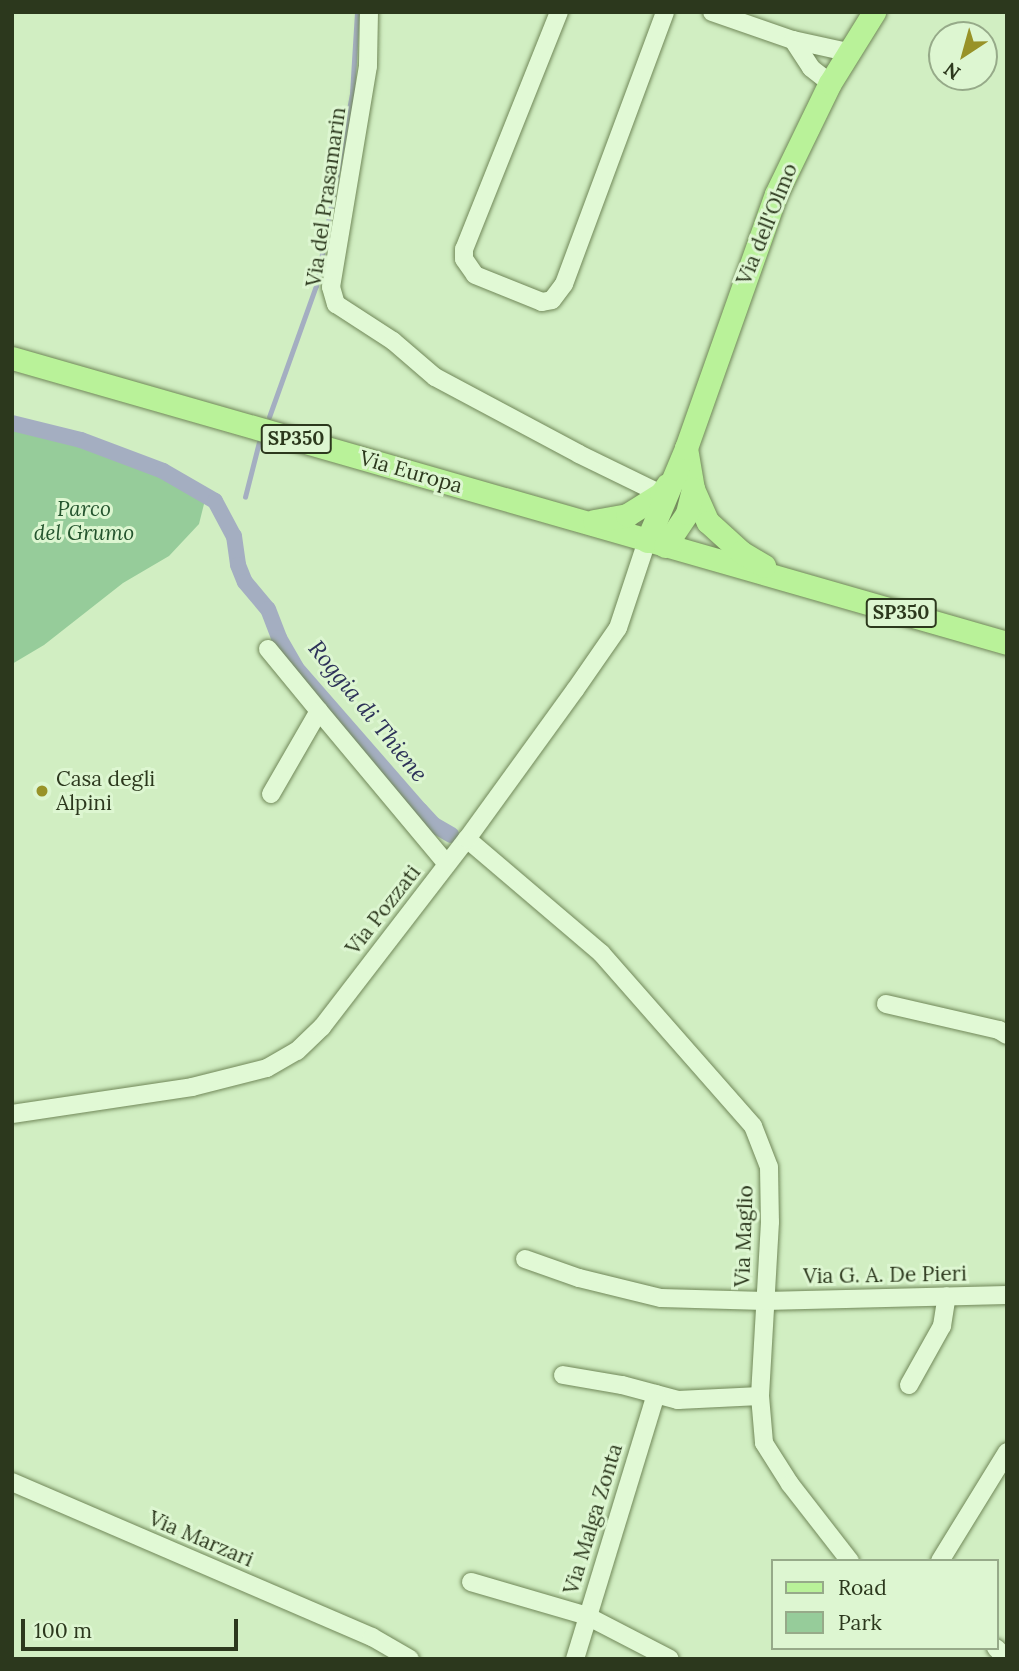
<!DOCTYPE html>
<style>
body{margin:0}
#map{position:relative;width:1019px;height:1671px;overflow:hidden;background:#d1eec2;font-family:Lora,serif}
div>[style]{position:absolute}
.green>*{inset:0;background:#96cc9a}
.stream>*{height:4.5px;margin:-2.25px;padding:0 2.25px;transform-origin:2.25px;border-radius:2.25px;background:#a4aec1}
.canal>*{height:16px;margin:-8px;padding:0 8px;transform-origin:8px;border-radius:8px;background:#a4aec1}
.roads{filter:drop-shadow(0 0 2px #718859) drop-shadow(0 0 2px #718859)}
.minor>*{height:18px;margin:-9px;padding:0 9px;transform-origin:9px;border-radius:9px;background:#e1f9d5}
.major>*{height:23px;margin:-11.5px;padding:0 11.5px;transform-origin:11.5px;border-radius:11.5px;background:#b9f299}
.dots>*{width:19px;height:19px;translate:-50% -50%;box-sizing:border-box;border:4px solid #ddf6d1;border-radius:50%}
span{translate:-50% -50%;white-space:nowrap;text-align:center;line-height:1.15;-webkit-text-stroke:6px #ddf6d1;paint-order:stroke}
.shield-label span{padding:2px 5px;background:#ddf6d1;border:2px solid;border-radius:5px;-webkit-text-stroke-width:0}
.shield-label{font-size:19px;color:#2c381d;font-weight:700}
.street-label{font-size:21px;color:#2c381d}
.park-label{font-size:21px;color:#24542e;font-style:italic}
.poi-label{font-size:21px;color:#2c381d}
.left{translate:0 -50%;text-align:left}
.water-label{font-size:23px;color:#2c3158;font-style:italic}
.frame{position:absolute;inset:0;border:14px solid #2c381d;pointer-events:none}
.legend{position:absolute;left:771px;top:1559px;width:228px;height:91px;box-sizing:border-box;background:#ddf6d1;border:2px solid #96aa89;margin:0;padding:9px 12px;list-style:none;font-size:21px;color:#2c381d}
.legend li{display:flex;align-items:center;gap:14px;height:35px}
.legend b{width:35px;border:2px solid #96aa89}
.north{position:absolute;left:928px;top:21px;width:70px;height:70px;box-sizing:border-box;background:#ddf6d1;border:2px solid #96aa89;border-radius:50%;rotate:216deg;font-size:19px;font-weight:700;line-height:28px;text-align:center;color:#2c381d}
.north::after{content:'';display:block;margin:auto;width:24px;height:32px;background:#989228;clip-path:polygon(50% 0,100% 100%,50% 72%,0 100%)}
.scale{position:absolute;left:21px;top:1619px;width:217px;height:32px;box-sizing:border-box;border:4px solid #2c381d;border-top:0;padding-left:9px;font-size:21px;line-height:24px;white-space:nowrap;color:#2c381d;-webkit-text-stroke:5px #ddf6d1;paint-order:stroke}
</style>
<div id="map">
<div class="green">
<i style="clip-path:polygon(12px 430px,48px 433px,134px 462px,194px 487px,206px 496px,199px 524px,169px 556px,123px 583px,44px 645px,12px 664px)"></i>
</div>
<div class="stream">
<i style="left:269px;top:417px;width:139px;rotate:-70.3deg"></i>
<i style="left:316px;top:286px;width:195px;rotate:-79.4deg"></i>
<i style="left:352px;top:94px;width:82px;rotate:-86.5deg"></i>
<i style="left:245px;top:497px;width:57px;rotate:-75.7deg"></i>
</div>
<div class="canal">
<i style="left:12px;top:423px;width:71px;rotate:13.8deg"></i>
<i style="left:81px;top:440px;width:88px;rotate:20.7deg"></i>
<i style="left:163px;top:471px;width:60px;rotate:30deg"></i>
<i style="left:215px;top:501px;width:40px;rotate:62deg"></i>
<i style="left:234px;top:536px;width:29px;rotate:82deg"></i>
<i style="left:238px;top:565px;width:18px;rotate:68deg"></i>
<i style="left:245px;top:582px;width:35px;rotate:50deg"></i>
<i style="left:268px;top:609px;width:31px;rotate:69deg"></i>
<i style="left:279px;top:638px;width:34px;rotate:60deg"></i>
<i style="left:296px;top:668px;width:189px;rotate:48.9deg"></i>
<i style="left:420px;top:810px;width:21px;rotate:47deg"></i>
<i style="left:434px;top:825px;width:20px;rotate:30deg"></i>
</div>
<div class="roads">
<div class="minor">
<i style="left:369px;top:12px;width:54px;rotate:91.1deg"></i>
<i style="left:368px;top:66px;width:224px;rotate:99.5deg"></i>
<i style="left:331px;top:287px;width:18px;rotate:74deg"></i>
<i style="left:336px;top:304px;width:68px;rotate:33deg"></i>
<i style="left:393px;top:341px;width:55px;rotate:40.6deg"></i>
<i style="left:435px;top:377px;width:163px;rotate:28.1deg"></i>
<i style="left:579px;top:454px;width:91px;rotate:26deg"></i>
<i style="left:559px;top:12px;width:255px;rotate:111.8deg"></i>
<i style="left:464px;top:249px;width:10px;rotate:90deg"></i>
<i style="left:464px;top:259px;width:19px;rotate:55deg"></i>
<i style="left:475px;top:275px;width:72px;rotate:21.9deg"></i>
<i style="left:542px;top:302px;width:10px;rotate:-11deg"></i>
<i style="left:552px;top:300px;width:20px;rotate:-53deg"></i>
<i style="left:564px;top:284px;width:290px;rotate:-69.6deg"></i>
<i style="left:712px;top:12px;width:86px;rotate:19.1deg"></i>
<i style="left:793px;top:40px;width:55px;rotate:12.5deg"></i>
<i style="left:793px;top:40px;width:33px;rotate:57deg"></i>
<i style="left:811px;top:68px;width:24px;rotate:38deg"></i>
<i style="left:268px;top:649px;width:80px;rotate:50.6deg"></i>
<i style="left:271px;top:794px;width:96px;rotate:-60deg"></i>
<i style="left:319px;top:711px;width:199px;rotate:50.1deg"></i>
<i style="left:467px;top:839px;width:176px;rotate:40.4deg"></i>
<i style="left:601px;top:953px;width:230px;rotate:48.7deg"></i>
<i style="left:753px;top:1126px;width:44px;rotate:68.7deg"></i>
<i style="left:769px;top:1167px;width:55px;rotate:89deg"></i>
<i style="left:770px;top:1222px;width:174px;rotate:93.3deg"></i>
<i style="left:760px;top:1396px;width:47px;rotate:85.1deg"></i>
<i style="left:764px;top:1443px;width:49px;rotate:57.6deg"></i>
<i style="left:790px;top:1484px;width:98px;rotate:52.1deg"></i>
<i style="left:886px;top:1004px;width:116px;rotate:13deg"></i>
<i style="left:999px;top:1030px;width:9px;rotate:32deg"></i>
<i style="left:12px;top:1114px;width:182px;rotate:-8.5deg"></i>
<i style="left:192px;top:1087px;width:77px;rotate:-14.2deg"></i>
<i style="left:267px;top:1068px;width:34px;rotate:-30deg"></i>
<i style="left:297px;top:1051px;width:35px;rotate:-44deg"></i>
<i style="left:322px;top:1027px;width:237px;rotate:-52.4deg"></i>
<i style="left:467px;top:839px;width:184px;rotate:-54.1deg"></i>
<i style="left:575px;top:690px;width:75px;rotate:-55.3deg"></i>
<i style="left:618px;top:628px;width:92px;rotate:-71.6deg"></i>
<i style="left:525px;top:1259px;width:57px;rotate:19.4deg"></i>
<i style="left:579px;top:1278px;width:84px;rotate:13.7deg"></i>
<i style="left:661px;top:1298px;width:104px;rotate:1.7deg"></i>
<i style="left:765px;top:1301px;width:242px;rotate:-1.4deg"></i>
<i style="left:563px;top:1375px;width:60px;rotate:9.6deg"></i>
<i style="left:622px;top:1385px;width:58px;rotate:15deg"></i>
<i style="left:678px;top:1400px;width:82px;rotate:-2.8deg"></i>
<i style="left:909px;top:1385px;width:68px;rotate:-60.8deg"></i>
<i style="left:942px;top:1326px;width:30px;rotate:-81deg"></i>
<i style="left:12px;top:1482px;width:392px;rotate:23.3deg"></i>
<i style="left:372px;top:1637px;width:44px;rotate:30.1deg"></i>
<i style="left:940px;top:1561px;width:128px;rotate:-58.4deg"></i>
<i style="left:471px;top:1582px;width:121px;rotate:16.3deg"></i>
<i style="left:587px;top:1616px;width:93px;rotate:27.4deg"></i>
<i style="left:996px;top:1648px;width:16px;rotate:45deg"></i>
<i style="left:575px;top:1659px;width:277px;rotate:-73deg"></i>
</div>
<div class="major">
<i style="left:12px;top:358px;width:1035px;rotate:15.98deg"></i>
<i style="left:686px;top:448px;width:42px;rotate:80.3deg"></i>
<i style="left:693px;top:489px;width:36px;rotate:66deg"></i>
<i style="left:708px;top:522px;width:45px;rotate:42.3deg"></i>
<i style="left:741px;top:552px;width:27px;rotate:31deg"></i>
<i style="left:594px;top:521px;width:34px;rotate:-10deg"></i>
<i style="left:627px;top:515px;width:40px;rotate:-32deg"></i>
<i style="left:661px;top:494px;width:11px;rotate:-56deg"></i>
<i style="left:647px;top:541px;width:101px;rotate:-67.2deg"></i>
<i style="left:686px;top:448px;width:269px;rotate:-70.5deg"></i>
<i style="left:776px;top:194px;width:123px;rotate:-64.1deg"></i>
<i style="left:830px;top:83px;width:84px;rotate:-58.2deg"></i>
<i style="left:665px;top:546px;width:40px;rotate:-56deg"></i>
<i style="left:687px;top:513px;width:25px;rotate:-76deg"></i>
</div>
</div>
<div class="dots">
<i style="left:42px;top:791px;background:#989228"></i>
</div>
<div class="shield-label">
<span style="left:296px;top:439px">SP350</span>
<span style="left:901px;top:613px">SP350</span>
</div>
<div class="street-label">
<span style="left:326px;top:197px;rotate:-82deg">Via del Prasamarin</span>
<span style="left:767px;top:224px;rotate:-68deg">Via dell'Olmo</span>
<span style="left:411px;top:472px;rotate:16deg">Via Europa</span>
<span style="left:383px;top:910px;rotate:-52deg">Via Pozzati</span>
<span style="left:744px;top:1236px;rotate:-88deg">Via Maglio</span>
<span style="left:885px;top:1275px;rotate:-1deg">Via G. A. De Pieri</span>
<span style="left:593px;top:1519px;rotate:-73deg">Via Malga Zonta</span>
<span style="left:201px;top:1539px;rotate:23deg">Via Marzari</span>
</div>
<div class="park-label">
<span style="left:84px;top:521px">Parco<br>del Grumo</span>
</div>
<div class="poi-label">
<span class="left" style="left:56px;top:791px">Casa degli<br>Alpini</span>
</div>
<div class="water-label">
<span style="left:368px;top:711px;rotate:51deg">Roggia di Thiene</span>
</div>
<div class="frame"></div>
<ul class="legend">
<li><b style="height:9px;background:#b9f299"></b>Road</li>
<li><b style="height:19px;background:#96cc9a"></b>Park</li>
</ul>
<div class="north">N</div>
<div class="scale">100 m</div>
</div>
